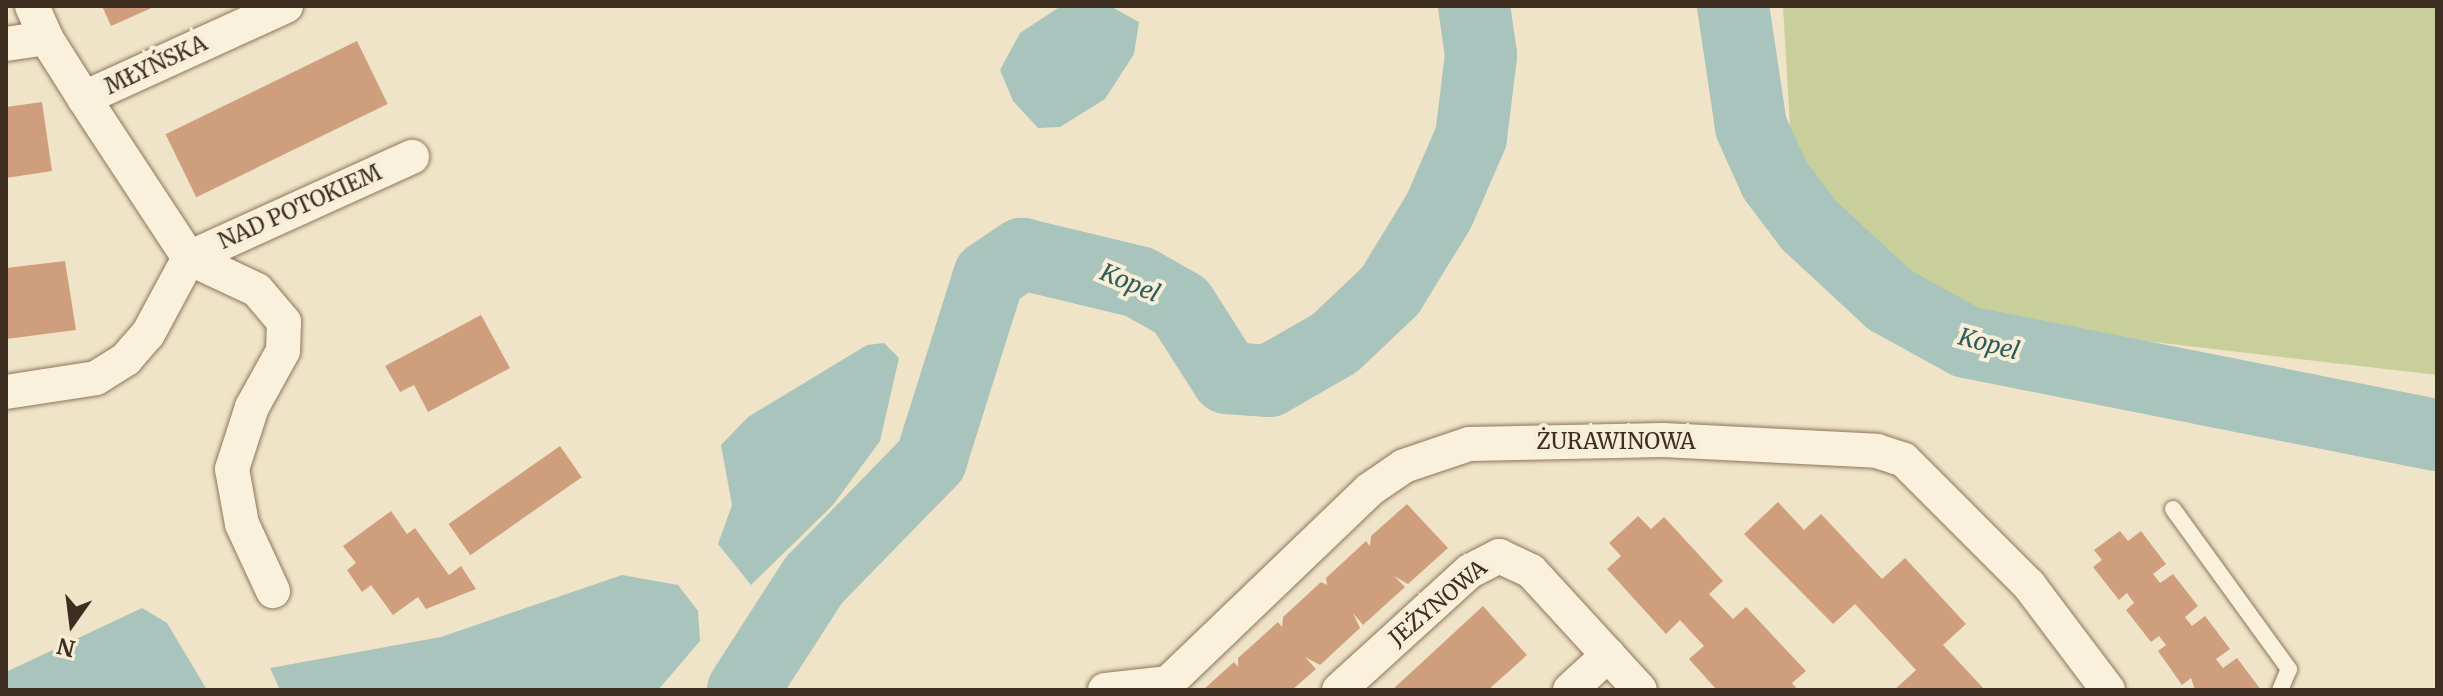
<!DOCTYPE html>
<meta charset="utf-8">
<style>
body{margin:0}
#map{position:relative;width:2443px;height:696px;overflow:hidden;background:#f0e4c8;font-family:Merriweather,serif}
div>[style]{position:absolute}
.green>*{inset:0;background:#c9cf9b}
.water>*{inset:0;background:#a9c4bc}
.river>*{height:72px;margin:-36px;padding:0 36px;transform-origin:36px;border-radius:36px;background:#a9c4bc}
.building>*{inset:0;background:#cf9f7d;transform-origin:0 0}
.roads{filter:drop-shadow(0 0 2px #8d765c) drop-shadow(0 0 2px #8d765c)}
.service>*{height:16px;margin:-8px;padding:0 8px;transform-origin:8px;border-radius:8px;background:#faf1dc}
.minor>*{height:34px;margin:-17px;padding:0 17px;transform-origin:17px;border-radius:17px;background:#faf1dc}
span{translate:-50% -50%;white-space:nowrap;text-align:center;line-height:1.15;-webkit-text-stroke:8px #f7eed8;paint-order:stroke}
.street-label{font-size:22px;color:#3d2e20}
.water-label{font-size:24px;color:#2f5d5a;font-style:italic}
.frame{position:absolute;inset:0;border:8px solid #3d2e20;pointer-events:none}
.north{position:absolute;left:32px;top:584px;width:80px;height:80px;-webkit-text-stroke:6px #f7eed8;paint-order:stroke;rotate:194deg;font-size:22px;font-weight:700;line-height:32px;text-align:center;color:#3d2e20}
.north::after{content:'';display:block;margin:auto;width:28px;height:36px;background:#3d2e20;clip-path:polygon(50% 0,100% 100%,50% 72%,0 100%)}
</style>
<div id="map">
<div class="green">
<i style="clip-path:polygon(1783px 6px,2437px 6px,2437px 375px,1948px 318px,1794px 194px)"></i>
</div>
<div class="water">
<i style="clip-path:polygon(1061px 6px,1110px 6px,1139px 22px,1134px 54px,1105px 99px,1060px 127px,1038px 128px,1013px 101px,1000px 70px,1020px 33px)"></i>
<i style="clip-path:polygon(884px 343px,899px 358px,880px 441px,833px 505px,751px 585px,718px 544px,732px 505px,721px 445px,748px 417px,867px 345px)"></i>
<i style="clip-path:polygon(622px 575px,678px 585px,698px 611px,700px 641px,658px 690px,280px 690px,270px 668px,441px 637px)"></i>
<i style="clip-path:polygon(142px 608px,167px 623px,207px 690px,6px 690px,6px 672px)"></i>
</div>
<div class="river">
<i style="left:1733px;top:6px;width:122px;rotate:81.5deg"></i>
<i style="left:1751px;top:127px;width:58px;rotate:65.6deg"></i>
<i style="left:1775px;top:180px;width:56px;rotate:52.9deg"></i>
<i style="left:1809px;top:225px;width:110px;rotate:42.8deg"></i>
<i style="left:1890px;top:300px;width:87px;rotate:28.9deg"></i>
<i style="left:1966px;top:342px;width:480px;rotate:11.2deg"></i>
<i style="left:743px;top:690px;width:131px;rotate:-57.2deg"></i>
<i style="left:814px;top:580px;width:168px;rotate:-45.7deg"></i>
<i style="left:931px;top:460px;width:193px;rotate:-72.5deg"></i>
<i style="left:989px;top:276px;width:40px;rotate:-34deg"></i>
<i style="left:1022px;top:254px;width:120px;rotate:13.5deg"></i>
<i style="left:1139px;top:282px;width:48px;rotate:29.7deg"></i>
<i style="left:1181px;top:306px;width:85px;rotate:57.4deg"></i>
<i style="left:1227px;top:378px;width:42px;rotate:4.1deg"></i>
<i style="left:1269px;top:381px;width:76px;rotate:-29.9deg"></i>
<i style="left:1335px;top:343px;width:76px;rotate:-43.4deg"></i>
<i style="left:1390px;top:291px;width:94px;rotate:-58.5deg"></i>
<i style="left:1439px;top:211px;width:81px;rotate:-66.6deg"></i>
<i style="left:1471px;top:137px;width:83px;rotate:-83deg"></i>
<i style="left:1481px;top:55px;width:49px;rotate:-98.1deg"></i>
</div>
<div class="building">
<i style="clip-path:polygon(102px 6px,156px 6px,111px 26px)"></i>
<i style="left:357px;top:41px;width:70px;height:213px;rotate:64deg"></i>
<i style="clip-path:polygon(42px 102px,52px 171px,6px 178px,6px 107px)"></i>
<i style="clip-path:polygon(65px 261px,76px 330px,6px 339px,6px 268px)"></i>
<i style="clip-path:polygon(481px 315px,510px 368px,428px 412px,414px 385px,400px 392px,385px 366px)"></i>
<i style="left:560px;top:446px;width:38px;height:136px;rotate:55deg"></i>
<i style="clip-path:polygon(1778px 502px,1804px 530px,1821px 514px,1882px 579px,1905px 558px,1966px 624px,1943px 645px,1985px 690px,1894px 690px,1916px 670px,1855px 604px,1833px 624px,1744px 534px)"></i>
<i style="clip-path:polygon(1407px 504px,1448px 548px,1408px 584px,1394px 576px,1405px 587px,1363px 625px,1353px 613px,1360px 628px,1320px 665px,1305px 657px,1316px 669px,1292px 690px,1203px 690px,1234px 662px,1238px 667px,1238px 658px,1278px 622px,1282px 627px,1283px 617px,1321px 582px,1327px 585px,1326px 578px,1366px 541px,1370px 546px,1371px 536px)"></i>
<i style="clip-path:polygon(391px 511px,407px 534px,415px 528px,449px 575px,461px 566px,476px 589px,426px 609px,418px 597px,393px 615px,371px 585px,362px 592px,347px 570px,356px 563px,343px 546px)"></i>
<i style="clip-path:polygon(1638px 516px,1651px 529px,1664px 517px,1723px 581px,1709px 594px,1733px 619px,1746px 607px,1806px 671px,1792px 683px,1798px 690px,1717px 690px,1689px 659px,1704px 646px,1680px 620px,1666px 634px,1607px 569px,1621px 556px,1609px 543px)"></i>
<i style="clip-path:polygon(2120px 531px,2128px 541px,2141px 531px,2166px 564px,2153px 574px,2160px 583px,2173px 574px,2198px 606px,2185px 617px,2192px 626px,2205px 616px,2230px 649px,2216px 659px,2223px 668px,2237px 658px,2261px 690px,2195px 690px,2191px 678px,2182px 685px,2158px 651px,2166px 645px,2159px 636px,2151px 642px,2126px 610px,2134px 603px,2127px 593px,2119px 600px,2093px 567px,2102px 560px,2094px 550px)"></i>
<i style="clip-path:polygon(1483px 606px,1527px 655px,1488px 690px,1392px 690px)"></i>
</div>
<div class="roads">
<div class="service">
<i style="left:2173px;top:509px;width:198px;rotate:54.1deg"></i>
<i style="left:2289px;top:669px;width:23px;rotate:113deg"></i>
</div>
<div class="minor">
<i style="left:32px;top:6px;width:35px;rotate:66deg"></i>
<i style="left:6px;top:44px;width:40px;rotate:-8.5deg"></i>
<i style="left:46px;top:38px;width:71px;rotate:57.7deg"></i>
<i style="left:84px;top:98px;width:222px;rotate:-24.5deg"></i>
<i style="left:189px;top:258px;width:75px;rotate:25.2deg"></i>
<i style="left:257px;top:290px;width:42px;rotate:49.8deg"></i>
<i style="left:284px;top:322px;width:29px;rotate:92deg"></i>
<i style="left:283px;top:351px;width:64px;rotate:119deg"></i>
<i style="left:252px;top:407px;width:65px;rotate:107.9deg"></i>
<i style="left:232px;top:469px;width:56px;rotate:79.7deg"></i>
<i style="left:242px;top:524px;width:74px;rotate:65.2deg"></i>
<i style="left:189px;top:258px;width:245px;rotate:-24.4deg"></i>
<i style="left:6px;top:392px;width:91px;rotate:-8.8deg"></i>
<i style="left:96px;top:378px;width:36px;rotate:-32deg"></i>
<i style="left:126px;top:359px;width:33px;rotate:-49deg"></i>
<i style="left:148px;top:334px;width:86px;rotate:-61.7deg"></i>
<i style="left:189px;top:258px;width:191px;rotate:-123.3deg"></i>
<i style="left:1105px;top:690px;width:63px;rotate:-6.3deg"></i>
<i style="left:1168px;top:683px;width:279px;rotate:-43.8deg"></i>
<i style="left:1369px;top:490px;width:42px;rotate:-34.4deg"></i>
<i style="left:1404px;top:466px;width:69px;rotate:-18.7deg"></i>
<i style="left:1469px;top:444px;width:194px;rotate:-1.2deg"></i>
<i style="left:1663px;top:440px;width:214px;rotate:2.9deg"></i>
<i style="left:1877px;top:451px;width:28px;rotate:18deg"></i>
<i style="left:1904px;top:460px;width:177px;rotate:45deg"></i>
<i style="left:2029px;top:585px;width:131px;rotate:53deg"></i>
<i style="left:1339px;top:690px;width:177px;rotate:-42.3deg"></i>
<i style="left:1470px;top:571px;width:33px;rotate:-27deg"></i>
<i style="left:1499px;top:556px;width:35px;rotate:25deg"></i>
<i style="left:1531px;top:571px;width:161px;rotate:47.5deg"></i>
<i style="left:1570px;top:690px;width:52px;rotate:-42.6deg"></i>
</div>
</div>
<div class="street-label">
<span style="left:156px;top:65px;rotate:-25deg">MŁYŃSKA</span>
<span style="left:300px;top:207px;rotate:-24deg">NAD POTOKIEM</span>
<span style="left:1616px;top:442px">ŻURAWINOWA</span>
<span style="left:1438px;top:603px;rotate:-40deg">JEŻYNOWA</span>
</div>
<div class="water-label">
<span style="left:1130px;top:283px;rotate:23deg">Kopel</span>
<span style="left:1989px;top:344px;rotate:15deg">Kopel</span>
</div>
<div class="frame"></div>
<div class="north">N</div>
</div>
